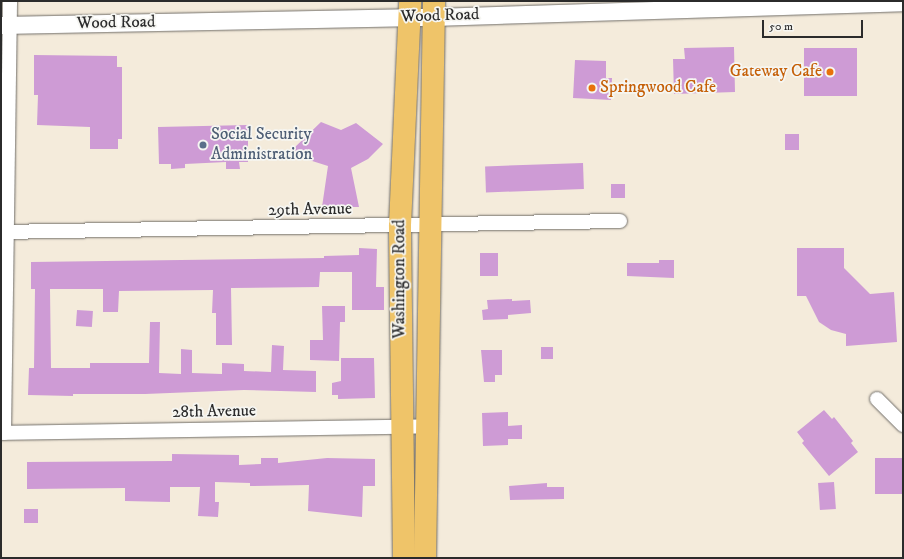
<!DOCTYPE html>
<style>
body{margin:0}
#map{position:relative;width:904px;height:559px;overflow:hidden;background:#f4ebdb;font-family:"IM FELL DW Pica",serif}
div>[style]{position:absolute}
.building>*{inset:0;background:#ce9bd5;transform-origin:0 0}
.roads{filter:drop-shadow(0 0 1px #716e69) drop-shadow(0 0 1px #716e69)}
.minor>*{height:14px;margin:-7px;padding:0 7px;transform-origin:7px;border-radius:7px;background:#fff}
.tertiary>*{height:17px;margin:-8.5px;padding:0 8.5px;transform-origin:8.5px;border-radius:8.5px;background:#fff}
.primary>*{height:22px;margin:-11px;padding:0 11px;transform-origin:11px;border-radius:11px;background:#efc469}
.dots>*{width:11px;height:11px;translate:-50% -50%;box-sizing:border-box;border:2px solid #f6f6f2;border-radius:50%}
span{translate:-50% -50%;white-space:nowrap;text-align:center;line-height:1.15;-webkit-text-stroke:3.5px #f6f6f2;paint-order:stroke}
.street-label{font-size:17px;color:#2b2b2b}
.food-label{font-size:17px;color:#c56008}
.right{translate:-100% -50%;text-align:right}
.left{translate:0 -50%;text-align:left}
.service-label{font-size:17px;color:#4e5e75}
.frame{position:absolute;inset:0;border:2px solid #2b2b2b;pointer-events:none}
.scale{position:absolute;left:762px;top:20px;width:101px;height:18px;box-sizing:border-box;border:2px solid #2b2b2b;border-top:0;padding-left:5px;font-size:12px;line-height:14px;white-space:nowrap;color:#2b2b2b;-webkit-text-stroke:3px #f6f6f2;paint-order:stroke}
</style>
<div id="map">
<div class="building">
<i style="clip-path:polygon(734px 47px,735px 92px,674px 94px,673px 59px,685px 59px,684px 48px)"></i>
<i style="left:804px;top:48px;width:53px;height:48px"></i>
<i style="clip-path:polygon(34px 55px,117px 56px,117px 67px,122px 67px,122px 139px,118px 139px,118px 149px,90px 149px,90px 127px,37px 125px,38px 95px,34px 95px)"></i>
<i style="clip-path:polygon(575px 60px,606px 61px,606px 78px,612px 78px,611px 100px,573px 98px)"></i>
<i style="clip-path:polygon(321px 122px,341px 130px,356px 123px,383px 144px,368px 159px,351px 168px,359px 207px,322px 207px,328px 166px,309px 160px,293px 149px)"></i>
<i style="clip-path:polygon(248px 125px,248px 162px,239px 162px,240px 169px,226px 169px,226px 162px,185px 164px,185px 168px,171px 169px,171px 164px,159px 164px,158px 127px)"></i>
<i style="left:785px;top:134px;width:14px;height:16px"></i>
<i style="left:583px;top:163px;width:26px;height:98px;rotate:88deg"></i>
<i style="left:611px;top:184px;width:14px;height:14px"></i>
<i style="clip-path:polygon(359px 248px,377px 249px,376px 287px,384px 287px,384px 310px,352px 310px,352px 272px,320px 272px,319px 287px,231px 288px,232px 345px,216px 345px,216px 313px,212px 313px,213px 290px,119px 291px,118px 312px,103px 312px,103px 289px,50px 289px,51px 368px,90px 368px,90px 363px,149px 363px,150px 322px,160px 322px,159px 373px,181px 374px,181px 349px,192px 350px,192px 373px,222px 374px,222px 363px,244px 364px,244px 371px,271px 372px,272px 345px,284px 346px,283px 370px,316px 371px,316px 392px,244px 390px,145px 394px,73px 394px,73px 396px,28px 395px,29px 368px,34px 368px,35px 289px,31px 289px,31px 262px,324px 258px,324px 256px,359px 255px)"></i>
<i style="clip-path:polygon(797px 248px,844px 248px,844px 268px,870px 294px,894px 292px,897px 342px,846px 346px,846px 334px,831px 330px,819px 322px,806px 296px,797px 296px)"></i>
<i style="left:480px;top:253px;width:18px;height:23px"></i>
<i style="clip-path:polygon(659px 260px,674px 260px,674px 278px,627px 276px,627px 263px,659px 263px)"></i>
<i style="clip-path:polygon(512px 299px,512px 301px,530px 300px,531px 313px,508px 315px,508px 319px,483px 320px,482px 310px,488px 309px,487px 300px)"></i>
<i style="clip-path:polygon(322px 306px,345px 306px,345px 322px,340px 322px,339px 361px,310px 360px,310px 340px,323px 340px)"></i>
<i style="left:77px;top:310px;width:16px;height:16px;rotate:4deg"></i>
<i style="left:541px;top:347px;width:12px;height:12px"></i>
<i style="clip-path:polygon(481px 350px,502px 350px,502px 375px,495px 375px,495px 382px,484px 382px)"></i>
<i style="clip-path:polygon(341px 358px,374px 358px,375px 398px,338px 399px,338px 395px,332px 395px,332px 383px,341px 381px)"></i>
<i style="clip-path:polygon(824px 410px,832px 419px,834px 417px,853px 441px,851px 443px,858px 452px,829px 476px,802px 443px,804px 441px,797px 432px)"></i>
<i style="clip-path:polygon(508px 412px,508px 426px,522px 425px,522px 439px,508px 439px,508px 445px,483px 446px,482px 413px)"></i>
<i style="clip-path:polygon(172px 454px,239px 455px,239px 465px,261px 464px,261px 458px,278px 458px,278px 463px,327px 458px,375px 459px,375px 486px,363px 486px,362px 517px,308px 511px,309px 485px,250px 486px,250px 483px,215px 482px,215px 502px,219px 502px,218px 517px,198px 516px,200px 487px,170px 487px,170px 502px,125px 501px,125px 488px,27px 489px,27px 462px,172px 461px)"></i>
<i style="left:875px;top:458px;width:28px;height:36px"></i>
<i style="left:834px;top:482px;width:27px;height:16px;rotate:86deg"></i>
<i style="clip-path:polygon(547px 483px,547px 487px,564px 487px,564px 499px,510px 500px,509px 486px)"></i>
<i style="left:24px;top:509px;width:14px;height:14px"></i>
</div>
<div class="roads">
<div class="minor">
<i style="left:1px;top:232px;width:619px;rotate:-1.02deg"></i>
<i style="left:877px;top:399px;width:37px;rotate:45deg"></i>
<i style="left:1px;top:433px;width:426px;rotate:-0.9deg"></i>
<i style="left:4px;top:433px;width:432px;rotate:-89.2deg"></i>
</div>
<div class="tertiary">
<i style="left:1px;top:25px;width:432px;rotate:-1.1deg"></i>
<i style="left:433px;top:17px;width:470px;rotate:-1.8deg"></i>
</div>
<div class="primary">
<i style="left:404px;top:558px;width:333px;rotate:-90.7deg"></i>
<i style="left:400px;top:225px;width:224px;rotate:-87.4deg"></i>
<i style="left:425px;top:558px;width:557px;rotate:-89.07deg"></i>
</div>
</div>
<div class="dots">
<i style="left:830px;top:72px;background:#e8710a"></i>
<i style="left:592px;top:88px;background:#e8710a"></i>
<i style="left:203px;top:145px;background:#5c6f8a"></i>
</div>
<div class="street-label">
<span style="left:440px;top:16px;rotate:-2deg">Wood Road</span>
<span style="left:116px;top:23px;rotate:-1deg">Wood Road</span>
<span style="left:310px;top:210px;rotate:-1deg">29th Avenue</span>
<span style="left:400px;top:279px;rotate:-90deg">Washington Road</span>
<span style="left:214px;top:412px;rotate:-1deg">28th Avenue</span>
</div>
<div class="food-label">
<span class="right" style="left:822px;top:72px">Gateway Cafe</span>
<span class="left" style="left:600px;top:88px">Springwood Cafe</span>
</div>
<div class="service-label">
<span class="left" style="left:211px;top:145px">Social Security<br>Administration</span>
</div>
<div class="frame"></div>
<div class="scale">50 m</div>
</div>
